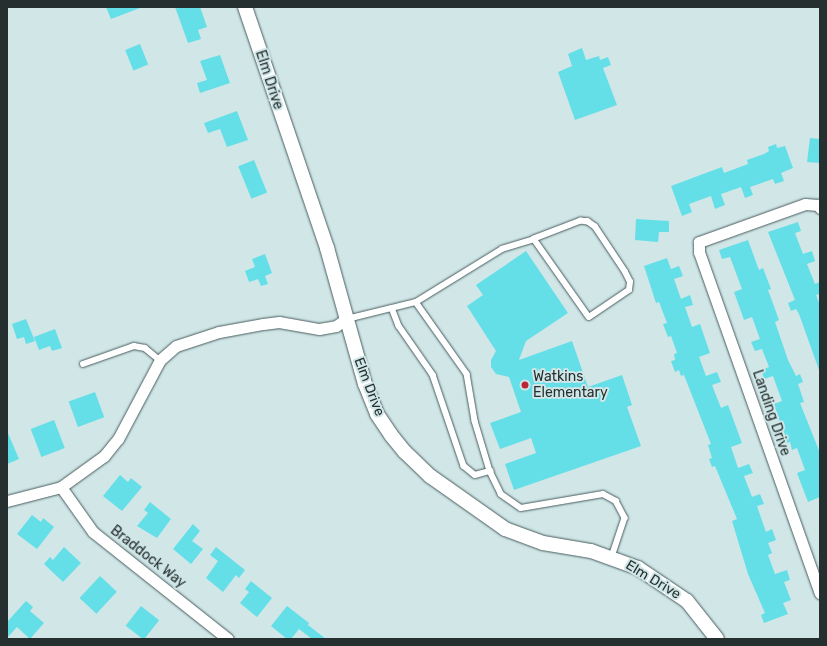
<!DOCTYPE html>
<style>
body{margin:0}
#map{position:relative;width:827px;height:646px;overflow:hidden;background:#d0e6e7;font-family:Rubik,sans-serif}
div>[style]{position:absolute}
.building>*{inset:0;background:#64dfe8;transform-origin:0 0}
.roads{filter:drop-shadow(0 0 1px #495c5e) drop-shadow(0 0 1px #495c5e)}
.service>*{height:5.5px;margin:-2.75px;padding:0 2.75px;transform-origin:2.75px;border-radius:2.75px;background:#fff}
.minor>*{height:11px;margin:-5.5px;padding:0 5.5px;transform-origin:5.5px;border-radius:5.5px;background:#fff}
.tertiary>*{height:14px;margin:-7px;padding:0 7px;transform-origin:7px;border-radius:7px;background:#fff}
.dots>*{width:11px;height:11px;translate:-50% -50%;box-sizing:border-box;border:2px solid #d0e6e7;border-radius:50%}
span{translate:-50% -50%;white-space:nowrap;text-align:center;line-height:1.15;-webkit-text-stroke:4px #d0e6e7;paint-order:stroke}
.street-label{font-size:14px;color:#262f2f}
.poi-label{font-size:14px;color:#262f2f}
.left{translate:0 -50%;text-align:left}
.frame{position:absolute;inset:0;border:8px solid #262f2f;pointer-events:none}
</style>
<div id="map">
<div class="building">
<i style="clip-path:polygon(106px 7px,139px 7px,140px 8px,111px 19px)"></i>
<i style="clip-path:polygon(175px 7px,200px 7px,207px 27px,198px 30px,201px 39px,188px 43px)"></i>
<i style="left:140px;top:44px;width:22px;height:16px;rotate:68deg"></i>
<i style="clip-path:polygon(582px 48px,586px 60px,599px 56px,600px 60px,608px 57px,611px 65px,603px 68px,617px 105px,575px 120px,558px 72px,572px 66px,568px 54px)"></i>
<i style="clip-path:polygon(220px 55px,230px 83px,200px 93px,197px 83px,207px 80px,200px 61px)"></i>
<i style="clip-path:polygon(237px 111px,248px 140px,227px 147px,220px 129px,208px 133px,204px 123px)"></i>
<i style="clip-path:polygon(810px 138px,820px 139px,820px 163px,807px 162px)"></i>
<i style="clip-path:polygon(776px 144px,777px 148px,785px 146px,793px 168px,781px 173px,784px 181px,775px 184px,773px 179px,750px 187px,753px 195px,745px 198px,741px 187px,721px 194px,725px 205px,715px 209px,711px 196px,689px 204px,692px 212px,682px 216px,671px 186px,722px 167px,724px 173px,748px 164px,747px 160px,764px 154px,769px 151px,768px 147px)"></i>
<i style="left:254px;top:160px;width:35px;height:17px;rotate:68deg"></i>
<i style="clip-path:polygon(636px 219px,669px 221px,669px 232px,659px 232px,658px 242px,635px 240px)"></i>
<i style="clip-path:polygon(798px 222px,801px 231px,795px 233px,803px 254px,812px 251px,815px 261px,807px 264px,815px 284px,820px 282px,820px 294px,816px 295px,820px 305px,819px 370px,799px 314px,796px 309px,791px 311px,788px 303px,795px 300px,768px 232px)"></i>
<i style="clip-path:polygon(748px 240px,759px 270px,763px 268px,771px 289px,768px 290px,779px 320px,775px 322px,788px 360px,796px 376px,800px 374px,803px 382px,798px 384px,804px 402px,800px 403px,820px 453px,820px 497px,808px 502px,797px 473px,805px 470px,797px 448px,792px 450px,790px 442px,787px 443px,774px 404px,782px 401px,773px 376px,764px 379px,761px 370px,769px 367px,762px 349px,755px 351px,751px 342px,760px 339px,752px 317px,744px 320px,734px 292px,742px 289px,730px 257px,722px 259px,719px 250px)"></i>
<i style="clip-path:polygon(526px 251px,568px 313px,526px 341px,519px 360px,572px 341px,588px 387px,622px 375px,632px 405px,627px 407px,641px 446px,514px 490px,505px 464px,536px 453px,531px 438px,500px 449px,490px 423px,521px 412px,509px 377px,496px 374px,491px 367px,491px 360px,496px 351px,467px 306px,483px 295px,476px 285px)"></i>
<i style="clip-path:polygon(265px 254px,272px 273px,265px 276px,268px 284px,261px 286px,258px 279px,249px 282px,245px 271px,255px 267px,252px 259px)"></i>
<i style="clip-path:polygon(667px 258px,671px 269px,679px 266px,683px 276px,674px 279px,681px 299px,690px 295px,693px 305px,685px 307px,692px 327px,700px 324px,710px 353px,699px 357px,706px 376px,717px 372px,721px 382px,712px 385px,721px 408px,728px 405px,742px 443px,731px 447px,738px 468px,749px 464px,753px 473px,744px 476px,752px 497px,760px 494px,764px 504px,757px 506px,766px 532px,772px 529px,776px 540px,768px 543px,772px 553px,768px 555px,775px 574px,787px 570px,790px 580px,784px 582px,791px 600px,783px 603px,788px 614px,764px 623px,761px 615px,765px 613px,748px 574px,732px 521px,737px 519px,715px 466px,712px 467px,709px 459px,712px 458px,708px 445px,711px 444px,684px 375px,681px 376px,679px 370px,675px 372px,671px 361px,675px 360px,674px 354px,677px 353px,671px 336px,668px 337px,663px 324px,667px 323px,659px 302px,656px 303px,644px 266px)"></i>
<i style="clip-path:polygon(26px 319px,35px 341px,26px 344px,24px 337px,17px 339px,12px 324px)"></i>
<i style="clip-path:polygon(55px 329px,62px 348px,52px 351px,50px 346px,39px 350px,34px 337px)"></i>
<i style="left:95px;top:392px;width:27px;height:28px;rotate:70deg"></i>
<i style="left:54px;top:420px;width:30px;height:25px;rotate:69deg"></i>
<i style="clip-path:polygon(7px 431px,19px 459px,7px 464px)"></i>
<i style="clip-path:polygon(120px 475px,128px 482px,131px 478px,142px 487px,122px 511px,103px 496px)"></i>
<i style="clip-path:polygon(150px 502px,171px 519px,157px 538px,137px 526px,148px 513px,144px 510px)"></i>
<i style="clip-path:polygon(32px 515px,41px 522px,43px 518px,54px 527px,37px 549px,17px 534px)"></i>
<i style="clip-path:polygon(193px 524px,200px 531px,192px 541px,203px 549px,191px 564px,173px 549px)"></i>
<i style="clip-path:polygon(64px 547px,81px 563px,63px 582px,44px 564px,50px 557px,53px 560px)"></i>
<i style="clip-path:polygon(216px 547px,245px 570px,239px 578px,236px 575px,223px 592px,206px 578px,218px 561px,210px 555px)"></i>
<i style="left:100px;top:576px;width:23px;height:30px;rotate:43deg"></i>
<i style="clip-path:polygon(251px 581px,272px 598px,257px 617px,240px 603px,249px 592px,245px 589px)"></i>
<i style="clip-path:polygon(26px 601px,33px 607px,30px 611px,44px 623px,30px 639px,17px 627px,7px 638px,7px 622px)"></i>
<i style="left:141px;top:606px;width:23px;height:25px;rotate:38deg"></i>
<i style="clip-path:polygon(287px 606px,309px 623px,308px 625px,326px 639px,312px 639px,299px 629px,291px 639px,287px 639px,271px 626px)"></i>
</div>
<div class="roads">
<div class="service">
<i style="left:416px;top:302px;width:88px;rotate:54.7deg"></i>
<i style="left:467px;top:374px;width:48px;rotate:80.3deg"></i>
<i style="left:475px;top:421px;width:52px;rotate:73.3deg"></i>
<i style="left:490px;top:471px;width:25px;rotate:64deg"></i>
<i style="left:501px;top:494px;width:24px;rotate:35deg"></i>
<i style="left:521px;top:508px;width:83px;rotate:-9.7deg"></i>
<i style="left:603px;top:494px;width:15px;rotate:28deg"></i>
<i style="left:616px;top:501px;width:19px;rotate:62deg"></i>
<i style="left:625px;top:518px;width:41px;rotate:108.4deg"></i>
<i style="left:392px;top:308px;width:19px;rotate:69deg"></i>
<i style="left:399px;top:326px;width:60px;rotate:55.2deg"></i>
<i style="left:433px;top:375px;width:96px;rotate:71.2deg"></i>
<i style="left:464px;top:466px;width:14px;rotate:39deg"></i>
<i style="left:475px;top:475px;width:16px;rotate:-15deg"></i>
<i style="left:347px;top:319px;width:71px;rotate:-13.8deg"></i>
<i style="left:416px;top:302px;width:101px;rotate:-31.6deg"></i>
<i style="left:502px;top:249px;width:34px;rotate:-17deg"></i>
<i style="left:534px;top:239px;width:95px;rotate:54.8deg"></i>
<i style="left:589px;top:317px;width:48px;rotate:-34deg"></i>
<i style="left:629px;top:290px;width:8px;rotate:-83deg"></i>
<i style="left:630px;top:282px;width:11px;rotate:-117deg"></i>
<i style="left:625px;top:272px;width:54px;rotate:-123.7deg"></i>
<i style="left:595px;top:227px;width:9px;rotate:-144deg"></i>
<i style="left:588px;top:222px;width:7px;rotate:-172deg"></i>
<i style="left:581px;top:221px;width:50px;rotate:159deg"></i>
<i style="left:83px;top:364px;width:54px;rotate:-19.4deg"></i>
<i style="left:134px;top:346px;width:11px;rotate:10deg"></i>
<i style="left:145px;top:348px;width:19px;rotate:39deg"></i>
</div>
<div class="minor">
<i style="left:820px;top:208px;width:4px;rotate:-124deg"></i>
<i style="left:818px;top:205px;width:13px;rotate:-176deg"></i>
<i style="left:805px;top:204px;width:113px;rotate:160.3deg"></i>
<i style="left:699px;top:242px;width:10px;rotate:90deg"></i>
<i style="left:699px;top:252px;width:362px;rotate:70.5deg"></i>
<i style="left:61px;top:487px;width:55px;rotate:54.6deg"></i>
<i style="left:93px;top:532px;width:172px;rotate:38.4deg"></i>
<i style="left:7px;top:501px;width:56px;rotate:-14.5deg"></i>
<i style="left:61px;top:487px;width:53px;rotate:-35.8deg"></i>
<i style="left:104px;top:456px;width:22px;rotate:-51deg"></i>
<i style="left:118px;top:439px;width:89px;rotate:-62deg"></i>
<i style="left:160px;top:360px;width:21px;rotate:-41deg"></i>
<i style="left:176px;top:346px;width:45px;rotate:-18deg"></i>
<i style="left:219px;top:332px;width:45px;rotate:-10.3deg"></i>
<i style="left:263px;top:324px;width:16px;rotate:-7deg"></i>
<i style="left:279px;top:322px;width:41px;rotate:9.9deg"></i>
<i style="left:319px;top:329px;width:17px;rotate:-10deg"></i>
<i style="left:336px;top:326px;width:12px;rotate:-35deg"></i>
</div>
<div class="tertiary">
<i style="left:245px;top:7px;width:255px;rotate:71.2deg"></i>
<i style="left:327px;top:248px;width:141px;rotate:74.4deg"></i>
<i style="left:365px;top:384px;width:32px;rotate:68deg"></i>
<i style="left:377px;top:414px;width:25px;rotate:56deg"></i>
<i style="left:391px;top:435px;width:22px;rotate:51deg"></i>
<i style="left:405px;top:452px;width:35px;rotate:44deg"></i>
<i style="left:430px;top:476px;width:92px;rotate:35.2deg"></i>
<i style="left:505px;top:529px;width:40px;rotate:20.2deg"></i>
<i style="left:543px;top:543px;width:49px;rotate:9.5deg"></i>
<i style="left:591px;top:551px;width:50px;rotate:19.9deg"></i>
<i style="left:638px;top:568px;width:59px;rotate:34deg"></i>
<i style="left:687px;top:601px;width:48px;rotate:51.7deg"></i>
</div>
</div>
<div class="dots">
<i style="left:525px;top:385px;background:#b92834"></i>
</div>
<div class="street-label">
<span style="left:269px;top:80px;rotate:72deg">Elm Drive</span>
<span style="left:369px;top:387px;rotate:69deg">Elm Drive</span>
<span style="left:771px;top:413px;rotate:71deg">Landing Drive</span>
<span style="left:148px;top:557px;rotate:38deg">Braddock Way</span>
<span style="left:653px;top:580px;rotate:31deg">Elm Drive</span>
</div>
<div class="poi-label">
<span class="left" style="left:533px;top:385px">Watkins<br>Elementary</span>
</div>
<div class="frame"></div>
</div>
